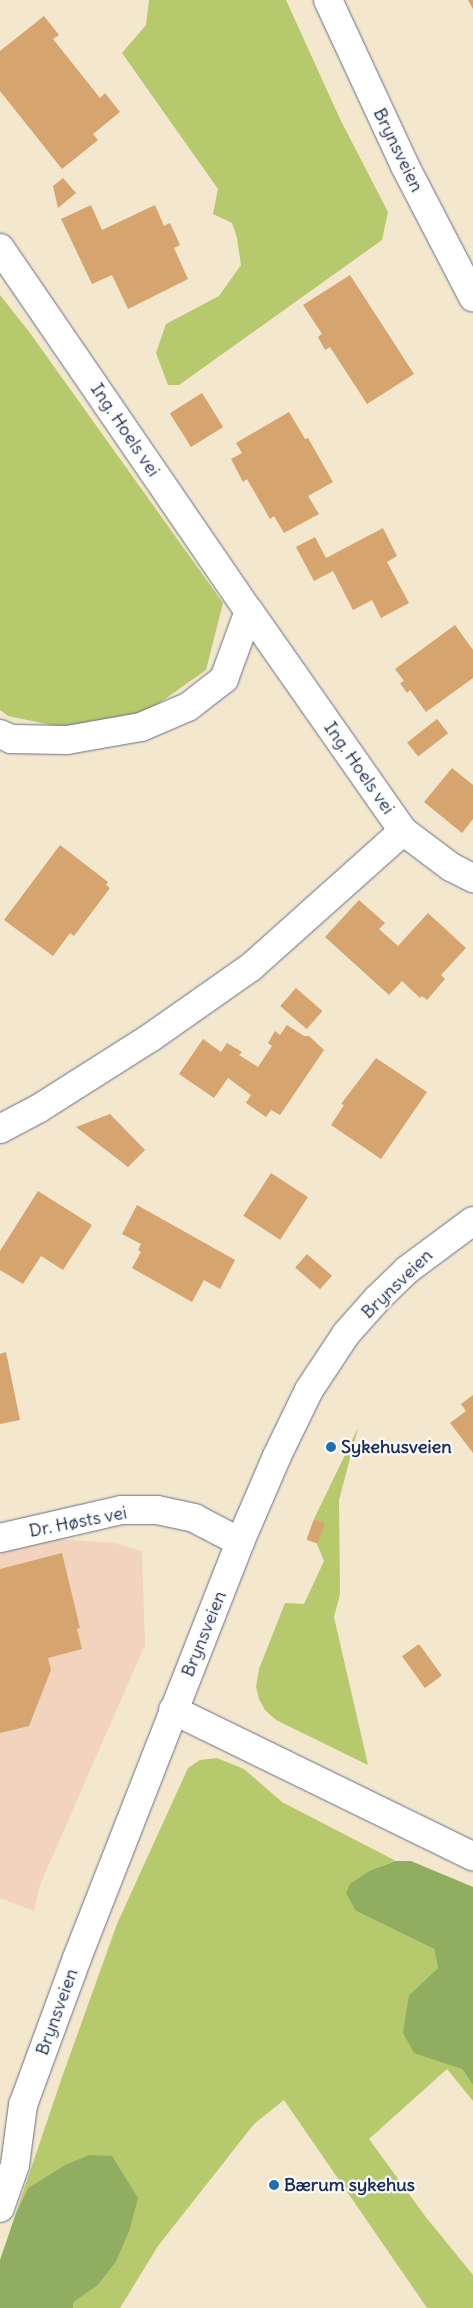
<!DOCTYPE html>
<meta charset="utf-8">
<style>
body{margin:0}
#map{position:relative;width:473px;height:2308px;overflow:hidden;background:#f3e7ce;font-family:Delius,sans-serif}
div>[style]{position:absolute}
.built>*{inset:0;background:#f2d4be}
.green>*{inset:0;background:#b6c96c}
.forest>*{inset:0;background:#90ad60}
.building>*{inset:0;background:#d6a46f;transform-origin:0 0}
.roads{filter:drop-shadow(0 0 1px #676f85) drop-shadow(0 0 1px #676f85)}
.minor>*{height:28px;margin:-14px;padding:0 14px;transform-origin:14px;border-radius:14px;background:#fff}
.major>*{height:28px;margin:-14px;padding:0 14px;transform-origin:14px;border-radius:14px;background:#fff}
.dots>*{width:14px;height:14px;translate:-50% -50%;box-sizing:border-box;border:2px solid #fdfcf7;border-radius:50%}
span{translate:-50% -50%;white-space:nowrap;text-align:center;line-height:1.15;-webkit-text-stroke:4.5px #fdfcf7;paint-order:stroke}
.street-label{font-size:18px;color:#1b2f5e}
.poi-label{font-size:18px;color:#1b2f5e;font-weight:700}
.left{translate:0 -50%;text-align:left}
</style>
<div id="map">
<div class="built">
<i style="clip-path:polygon(57px 1539px,114px 1543px,142px 1551px,145px 1645px,40px 1885px,34px 1911px,0 1898px,0 1553px)"></i>
</div>
<div class="green">
<i style="clip-path:polygon(149px 0,286px 0,340px 119px,388px 212px,382px 240px,179px 385px,168px 385px,156px 353px,166px 324px,219px 296px,241px 265px,237px 238px,232px 223px,213px 214px,218px 189px,122px 53px,146px 25px)"></i>
<i style="clip-path:polygon(0 295px,30px 333px,223px 603px,206px 670px,138px 718px,61px 727px,8px 716px,0 710px)"></i>
<i style="clip-path:polygon(358px 1428px,339px 1500px,340px 1594px,334px 1617px,368px 1765px,276px 1720px,265px 1710px,259px 1699px,256px 1687px,259px 1669px,285px 1603px,304px 1604px,324px 1561px,317px 1544px,325px 1523px,314px 1519px)"></i>
<i style="clip-path:polygon(217px 1758px,244px 1769px,282px 1802px,396px 1861px,371px 1870px,356px 1911px,434px 1949px,438px 1968px,409px 1995px,433px 2058px,462px 2069px,473px 2085px,473px 2101px,447px 2069px,369px 2139px,425px 2216px,473px 2275px,473px 2308px,427px 2308px,284px 2100px,254px 2124px,158px 2246px,120px 2308px,73px 2308px,74px 2302px,98px 2285px,116px 2262px,129px 2232px,65px 2165px,28px 2188px,16px 2213px,61px 2080px,117px 1924px,188px 1768px,200px 1760px)"></i>
</div>
<div class="forest">
<i style="clip-path:polygon(396px 1861px,411px 1861px,473px 1887px,473px 2085px,462px 2069px,414px 2053px,403px 2033px,409px 1995px,438px 1968px,434px 1949px,356px 1911px,346px 1893px,350px 1884px,371px 1870px)"></i>
<i style="clip-path:polygon(89px 2155px,112px 2156px,138px 2198px,129px 2232px,116px 2262px,98px 2285px,74px 2302px,73px 2308px,0 2308px,0 2260px,16px 2213px,28px 2188px,65px 2165px)"></i>
</div>
<div class="building">
<i style="clip-path:polygon(468px 0,473px 0,473px 9px)"></i>
<i style="clip-path:polygon(44px 16px,59px 35px,53px 39px,100px 98px,105px 93px,120px 112px,93px 134px,98px 140px,62px 169px,0 91px,0 51px)"></i>
<i style="clip-path:polygon(63px 178px,76px 193px,58px 208px,53px 186px)"></i>
<i style="clip-path:polygon(91px 205px,102px 230px,155px 205px,164px 226px,170px 223px,180px 245px,174px 248px,188px 279px,128px 309px,112px 275px,92px 284px,61px 219px)"></i>
<i style="clip-path:polygon(350px 275px,414px 374px,367px 404px,330px 347px,325px 350px,318px 337px,322px 334px,303px 305px)"></i>
<i style="left:202px;top:393px;width:40px;height:38px;rotate:58deg"></i>
<i style="clip-path:polygon(289px 412px,305px 439px,308px 438px,333px 482px,308px 496px,319px 514px,284px 533px,274px 516px,270px 519px,247px 479px,243px 482px,231px 459px,242px 453px,236px 443px)"></i>
<i style="clip-path:polygon(383px 528px,397px 556px,387px 562px,409px 603px,381px 618px,372px 600px,353px 610px,333px 571px,314px 581px,296px 547px,315px 537px,326px 558px)"></i>
<i style="clip-path:polygon(455px 625px,473px 650px,473px 678px,426px 712px,410px 690px,407px 693px,400px 683px,404px 681px,395px 669px)"></i>
<i style="left:437px;top:719px;width:18px;height:38px;rotate:52deg"></i>
<i style="clip-path:polygon(452px 768px,473px 785px,473px 819px,462px 833px,424px 802px)"></i>
<i style="clip-path:polygon(60px 845px,108px 882px,106px 885px,110px 888px,74px 936px,70px 933px,53px 956px,4px 920px)"></i>
<i style="clip-path:polygon(359px 900px,385px 923px,379px 929px,398px 946px,428px 913px,466px 948px,441px 975px,445px 979px,427px 1000px,422px 996px,420px 998px,402px 981px,389px 995px,325px 937px)"></i>
<i style="left:296px;top:988px;width:35px;height:24px;rotate:41deg"></i>
<i style="clip-path:polygon(287px 1025px,304px 1036px,309px 1036px,324px 1050px,280px 1115px,271px 1110px,266px 1117px,246px 1103px,251px 1095px,228px 1078px,214px 1098px,179px 1074px,203px 1039px,221px 1052px,227px 1043px,242px 1052px,239px 1055px,258px 1067px,272px 1046px,268px 1043px,275px 1031px,280px 1035px)"></i>
<i style="clip-path:polygon(376px 1058px,427px 1092px,381px 1159px,331px 1125px,344px 1105px,341px 1104px)"></i>
<i style="clip-path:polygon(110px 1114px,145px 1150px,128px 1167px,76px 1127px)"></i>
<i style="left:271px;top:1173px;width:44px;height:51px;rotate:33deg"></i>
<i style="clip-path:polygon(38px 1191px,92px 1225px,63px 1270px,41px 1256px,23px 1284px,0 1270px,0 1251px)"></i>
<i style="clip-path:polygon(137px 1205px,235px 1260px,220px 1289px,204px 1280px,192px 1302px,132px 1268px,141px 1252px,138px 1250px,141px 1244px,122px 1234px)"></i>
<i style="left:307px;top:1254px;width:33px;height:18px;rotate:41deg"></i>
<i style="clip-path:polygon(6px 1352px,20px 1420px,0 1424px,0 1354px)"></i>
<i style="clip-path:polygon(473px 1395px,473px 1453px,450px 1423px,466px 1411px,461px 1404px)"></i>
<i style="left:314px;top:1519px;width:12px;height:22px;rotate:20deg"></i>
<i style="clip-path:polygon(62px 1553px,80px 1628px,77px 1629px,82px 1649px,48px 1658px,51px 1670px,29px 1726px,0 1733px,0 1569px)"></i>
<i style="left:419px;top:1644px;width:39px;height:21px;rotate:54deg"></i>
</div>
<div class="roads">
<div class="minor">
<i style="left:0;top:248px;width:440px;rotate:55.6deg"></i>
<i style="left:249px;top:611px;width:269px;rotate:55deg"></i>
<i style="left:403px;top:831px;width:60px;rotate:36.9deg"></i>
<i style="left:451px;top:867px;width:25px;rotate:27deg"></i>
<i style="left:0;top:734px;width:12px;rotate:24deg"></i>
<i style="left:11px;top:739px;width:56px;rotate:1deg"></i>
<i style="left:67px;top:740px;width:75px;rotate:-10deg"></i>
<i style="left:141px;top:727px;width:51px;rotate:-23.1deg"></i>
<i style="left:188px;top:707px;width:46px;rotate:-37.9deg"></i>
<i style="left:224px;top:679px;width:72px;rotate:-69.8deg"></i>
<i style="left:0;top:1129px;width:43px;rotate:-27.8deg"></i>
<i style="left:38px;top:1109px;width:133px;rotate:-32.4deg"></i>
<i style="left:150px;top:1038px;width:123px;rotate:-35.1deg"></i>
<i style="left:251px;top:967px;width:204px;rotate:-41.8deg"></i>
<i style="left:0;top:1538px;width:124px;rotate:-13deg"></i>
<i style="left:121px;top:1510px;width:36px"></i>
<i style="left:157px;top:1510px;width:38px;rotate:12deg"></i>
<i style="left:194px;top:1518px;width:52px;rotate:27.6deg"></i>
<i style="left:173px;top:1710px;width:334px;rotate:26deg"></i>
</div>
<div class="major">
<i style="left:328px;top:0;width:183px;rotate:65.1deg"></i>
<i style="left:405px;top:166px;width:148px;rotate:62.6deg"></i>
<i style="left:0;top:2208px;width:46px;rotate:-70.8deg"></i>
<i style="left:15px;top:2165px;width:61px;rotate:-82.4deg"></i>
<i style="left:23px;top:2105px;width:157px;rotate:-69.8deg"></i>
<i style="left:77px;top:1958px;width:447px;rotate:-68.6deg"></i>
<i style="left:240px;top:1542px;width:94px;rotate:-66.7deg"></i>
<i style="left:277px;top:1456px;width:73px;rotate:-64.1deg"></i>
<i style="left:309px;top:1390px;width:67px;rotate:-56.5deg"></i>
<i style="left:346px;top:1334px;width:48px;rotate:-48.4deg"></i>
<i style="left:378px;top:1298px;width:40px;rotate:-44deg"></i>
<i style="left:407px;top:1270px;width:82px;rotate:-36.6deg"></i>
</div>
</div>
<div class="dots">
<i style="left:331px;top:1447px;background:#1f6fb2"></i>
<i style="left:274px;top:2185px;background:#1f6fb2"></i>
</div>
<div class="street-label">
<span style="left:398px;top:150px;rotate:64deg">Brynsveien</span>
<span style="left:125px;top:430px;rotate:56deg">Ing. Hoels vei</span>
<span style="left:359px;top:768px;rotate:55deg">Ing. Hoels vei</span>
<span style="left:397px;top:1284px;rotate:-44deg">Brynsveien</span>
<span style="left:78px;top:1522px;rotate:-11deg">Dr. Høsts vei</span>
<span style="left:204px;top:1634px;rotate:-68deg">Brynsveien</span>
<span style="left:57px;top:2012px;rotate:-70deg">Brynsveien</span>
</div>
<div class="poi-label">
<span class="left" style="left:341px;top:1447px">Sykehusveien</span>
<span class="left" style="left:284px;top:2185px">Bærum sykehus</span>
</div>
</div>
